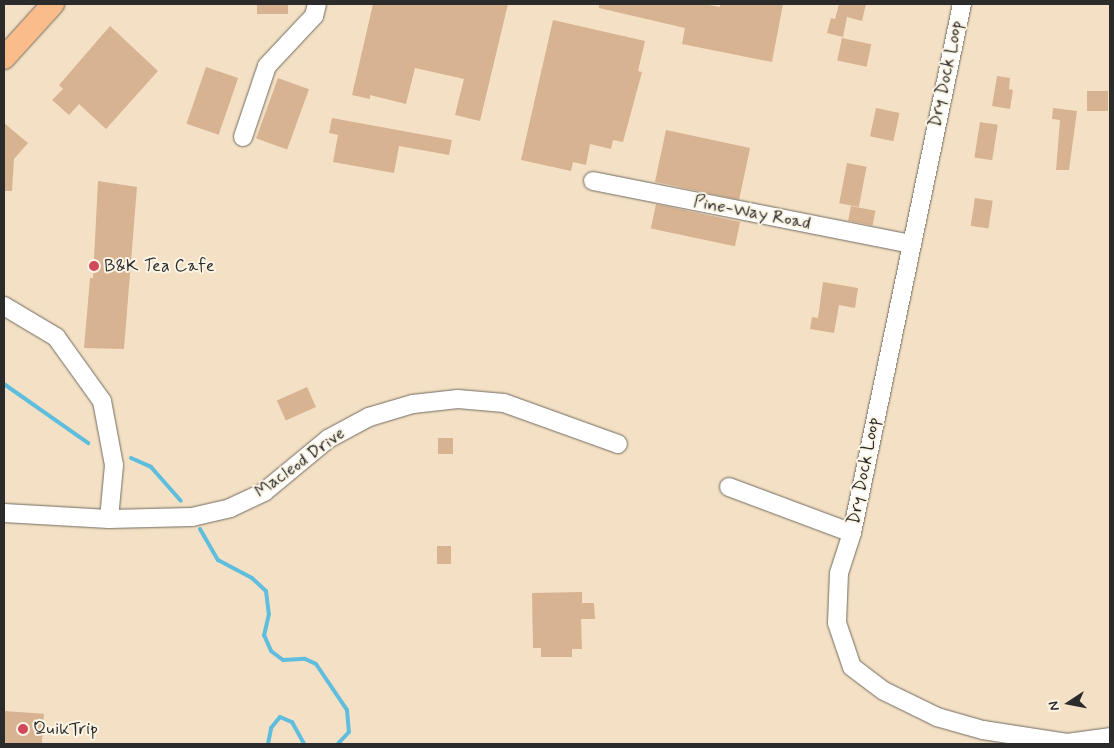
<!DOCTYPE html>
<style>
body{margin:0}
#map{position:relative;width:1114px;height:748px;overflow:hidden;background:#f4e1c5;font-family:Mynerve,sans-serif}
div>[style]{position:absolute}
.stream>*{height:4px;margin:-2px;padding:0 2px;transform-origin:2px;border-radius:2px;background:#5fbddd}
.building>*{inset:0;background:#d8b392;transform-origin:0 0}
.roads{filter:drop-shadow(0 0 1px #716b61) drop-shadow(0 0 1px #716b61)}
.minor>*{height:18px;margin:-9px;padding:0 9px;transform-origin:9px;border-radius:9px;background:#fff}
.major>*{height:22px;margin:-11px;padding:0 11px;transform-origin:11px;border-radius:11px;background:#f9bc8a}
.dots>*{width:14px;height:14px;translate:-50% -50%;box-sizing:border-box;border:2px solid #fcf5e5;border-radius:50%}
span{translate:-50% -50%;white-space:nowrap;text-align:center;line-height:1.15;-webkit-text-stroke:4px #fcf5e5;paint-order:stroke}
.street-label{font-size:18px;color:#2b2b2b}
.poi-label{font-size:18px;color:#2b2b2b}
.left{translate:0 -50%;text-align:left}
.frame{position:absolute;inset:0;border:5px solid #2b2b2b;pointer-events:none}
.north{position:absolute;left:1044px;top:678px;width:50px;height:50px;-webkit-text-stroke:4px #fcf5e5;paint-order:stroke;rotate:259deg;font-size:14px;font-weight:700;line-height:20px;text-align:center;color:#2b2b2b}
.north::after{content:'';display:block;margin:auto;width:18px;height:22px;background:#2b2b2b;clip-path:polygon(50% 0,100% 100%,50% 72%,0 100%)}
</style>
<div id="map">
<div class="stream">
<i style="left:4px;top:384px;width:103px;rotate:35.1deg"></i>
<i style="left:131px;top:458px;width:22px;rotate:24deg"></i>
<i style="left:151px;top:467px;width:45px;rotate:48.6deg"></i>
<i style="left:200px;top:529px;width:36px;rotate:60deg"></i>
<i style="left:218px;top:560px;width:38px;rotate:28deg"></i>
<i style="left:252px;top:578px;width:19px;rotate:43deg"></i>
<i style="left:266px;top:591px;width:23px;rotate:83deg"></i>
<i style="left:269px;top:614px;width:22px;rotate:103deg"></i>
<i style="left:264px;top:635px;width:17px;rotate:66deg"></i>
<i style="left:271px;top:651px;width:15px;rotate:37deg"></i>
<i style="left:283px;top:660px;width:22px;rotate:-3deg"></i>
<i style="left:305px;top:659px;width:12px;rotate:24deg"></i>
<i style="left:316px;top:664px;width:55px;rotate:56deg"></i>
<i style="left:347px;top:710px;width:22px;rotate:85deg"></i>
<i style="left:349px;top:732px;width:16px;rotate:133deg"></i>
<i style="left:268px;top:744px;width:16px;rotate:-79deg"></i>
<i style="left:271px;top:728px;width:14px;rotate:-51deg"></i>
<i style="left:280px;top:717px;width:13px;rotate:23deg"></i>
<i style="left:292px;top:722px;width:25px;rotate:61deg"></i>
</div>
<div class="building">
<i style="left:257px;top:4px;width:31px;height:10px"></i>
<i style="clip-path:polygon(373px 4px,508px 4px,480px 121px,455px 115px,464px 79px,415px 68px,406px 104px,370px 95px,370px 99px,352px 95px)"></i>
<i style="clip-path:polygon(599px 4px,704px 4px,720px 7px,720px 4px,783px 4px,772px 62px,682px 44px,685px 28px,599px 8px)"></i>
<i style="clip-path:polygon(839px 4px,866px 4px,862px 21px,847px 17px,843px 37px,827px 33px,831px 18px,835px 19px)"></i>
<i style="clip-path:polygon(553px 20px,645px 41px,638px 71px,642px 72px,623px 142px,613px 140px,611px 149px,590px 144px,586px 165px,573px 162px,571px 171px,521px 160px)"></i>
<i style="clip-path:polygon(110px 26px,158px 71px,106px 129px,79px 104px,69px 115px,52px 100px,63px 89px,59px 85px)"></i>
<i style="left:842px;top:38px;width:30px;height:23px;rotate:12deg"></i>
<i style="left:206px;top:67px;width:34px;height:60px;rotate:19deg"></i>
<i style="clip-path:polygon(997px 76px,1010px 78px,1009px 89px,1013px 90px,1010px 109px,992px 106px)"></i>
<i style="left:278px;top:78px;width:33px;height:64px;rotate:20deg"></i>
<i style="left:1087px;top:91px;width:21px;height:20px"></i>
<i style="left:876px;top:108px;width:24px;height:29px;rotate:12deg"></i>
<i style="clip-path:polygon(1053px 108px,1077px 111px,1069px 170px,1056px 170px,1060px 120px,1052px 119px)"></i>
<i style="clip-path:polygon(332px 118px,452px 140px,449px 155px,399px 146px,394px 173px,333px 162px,338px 135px,329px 133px)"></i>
<i style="left:980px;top:122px;width:18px;height:36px;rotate:9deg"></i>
<i style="clip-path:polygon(4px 123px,28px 143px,14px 159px,12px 191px,4px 191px)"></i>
<i style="left:666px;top:130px;width:86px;height:53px;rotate:12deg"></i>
<i style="left:847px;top:163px;width:20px;height:41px;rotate:11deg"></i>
<i style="clip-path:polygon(98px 181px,137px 187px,124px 349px,84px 348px,90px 278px,93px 278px)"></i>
<i style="left:975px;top:198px;width:18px;height:28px;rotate:9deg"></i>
<i style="left:656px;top:204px;width:86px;height:25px;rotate:12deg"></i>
<i style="left:851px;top:206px;width:25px;height:15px;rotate:11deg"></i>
<i style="clip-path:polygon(823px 282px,858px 288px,855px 308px,839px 305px,834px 333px,810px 329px,812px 317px,818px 318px)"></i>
<i style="left:307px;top:387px;width:22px;height:33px;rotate:66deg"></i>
<i style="left:438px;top:438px;width:15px;height:16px"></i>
<i style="left:437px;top:546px;width:14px;height:18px"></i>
<i style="clip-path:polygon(582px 592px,582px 603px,594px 603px,595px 619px,581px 619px,582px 649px,572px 649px,572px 657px,541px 657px,541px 648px,533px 648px,532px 593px)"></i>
<i style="left:4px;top:711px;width:40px;height:33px;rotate:4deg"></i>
</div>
<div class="roads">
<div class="minor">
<i style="left:962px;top:4px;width:540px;rotate:101.75deg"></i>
<i style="left:852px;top:533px;width:42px;rotate:108deg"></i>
<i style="left:839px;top:573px;width:50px;rotate:92.3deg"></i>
<i style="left:837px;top:623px;width:46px;rotate:71.2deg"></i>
<i style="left:852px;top:667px;width:40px;rotate:37deg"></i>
<i style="left:884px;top:691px;width:59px;rotate:26.1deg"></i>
<i style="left:937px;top:717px;width:48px;rotate:15.8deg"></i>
<i style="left:983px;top:730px;width:85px;rotate:8.8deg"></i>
<i style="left:1067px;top:743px;width:43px;rotate:-7.9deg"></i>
<i style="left:243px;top:137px;width:75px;rotate:-71.3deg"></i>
<i style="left:267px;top:66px;width:69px;rotate:-46.8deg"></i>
<i style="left:314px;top:16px;width:12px;rotate:-76deg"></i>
<i style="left:593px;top:181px;width:323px;rotate:11.2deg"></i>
<i style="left:4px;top:306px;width:61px;rotate:30.8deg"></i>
<i style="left:56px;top:337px;width:79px;rotate:54.3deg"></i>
<i style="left:102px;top:401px;width:65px;rotate:79.4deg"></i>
<i style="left:114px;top:465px;width:54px;rotate:95.3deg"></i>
<i style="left:729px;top:487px;width:131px;rotate:20.5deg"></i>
<i style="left:4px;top:513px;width:105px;rotate:3.3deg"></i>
<i style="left:109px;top:519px;width:83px;rotate:-1.4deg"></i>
<i style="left:192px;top:517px;width:39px;rotate:-13deg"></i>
<i style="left:230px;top:508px;width:38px;rotate:-25deg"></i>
<i style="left:264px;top:492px;width:83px;rotate:-39.6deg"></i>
<i style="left:328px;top:439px;width:47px;rotate:-28.2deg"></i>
<i style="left:369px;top:417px;width:46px;rotate:-16.5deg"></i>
<i style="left:413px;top:404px;width:45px;rotate:-6.3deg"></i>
<i style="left:458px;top:399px;width:46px;rotate:5deg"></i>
<i style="left:504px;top:403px;width:121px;rotate:19.8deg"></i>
</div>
<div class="major">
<i style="left:4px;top:58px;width:73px;rotate:-47.8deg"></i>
</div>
</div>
<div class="dots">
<i style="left:94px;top:266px;background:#d1495b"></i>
<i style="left:23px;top:729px;background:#d1495b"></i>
</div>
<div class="street-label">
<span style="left:946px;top:74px;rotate:-78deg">Dry Dock Loop</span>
<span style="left:752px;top:213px;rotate:11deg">Pine-Way Road</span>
<span style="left:300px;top:463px;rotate:-36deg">Macleod Drive</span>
<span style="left:864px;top:471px;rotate:-79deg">Dry Dock Loop</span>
</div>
<div class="poi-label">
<span class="left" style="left:104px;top:266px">B&amp;K Tea Cafe</span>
<span class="left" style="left:33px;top:729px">QuikTrip</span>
</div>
<div class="frame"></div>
<div class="north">N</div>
</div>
